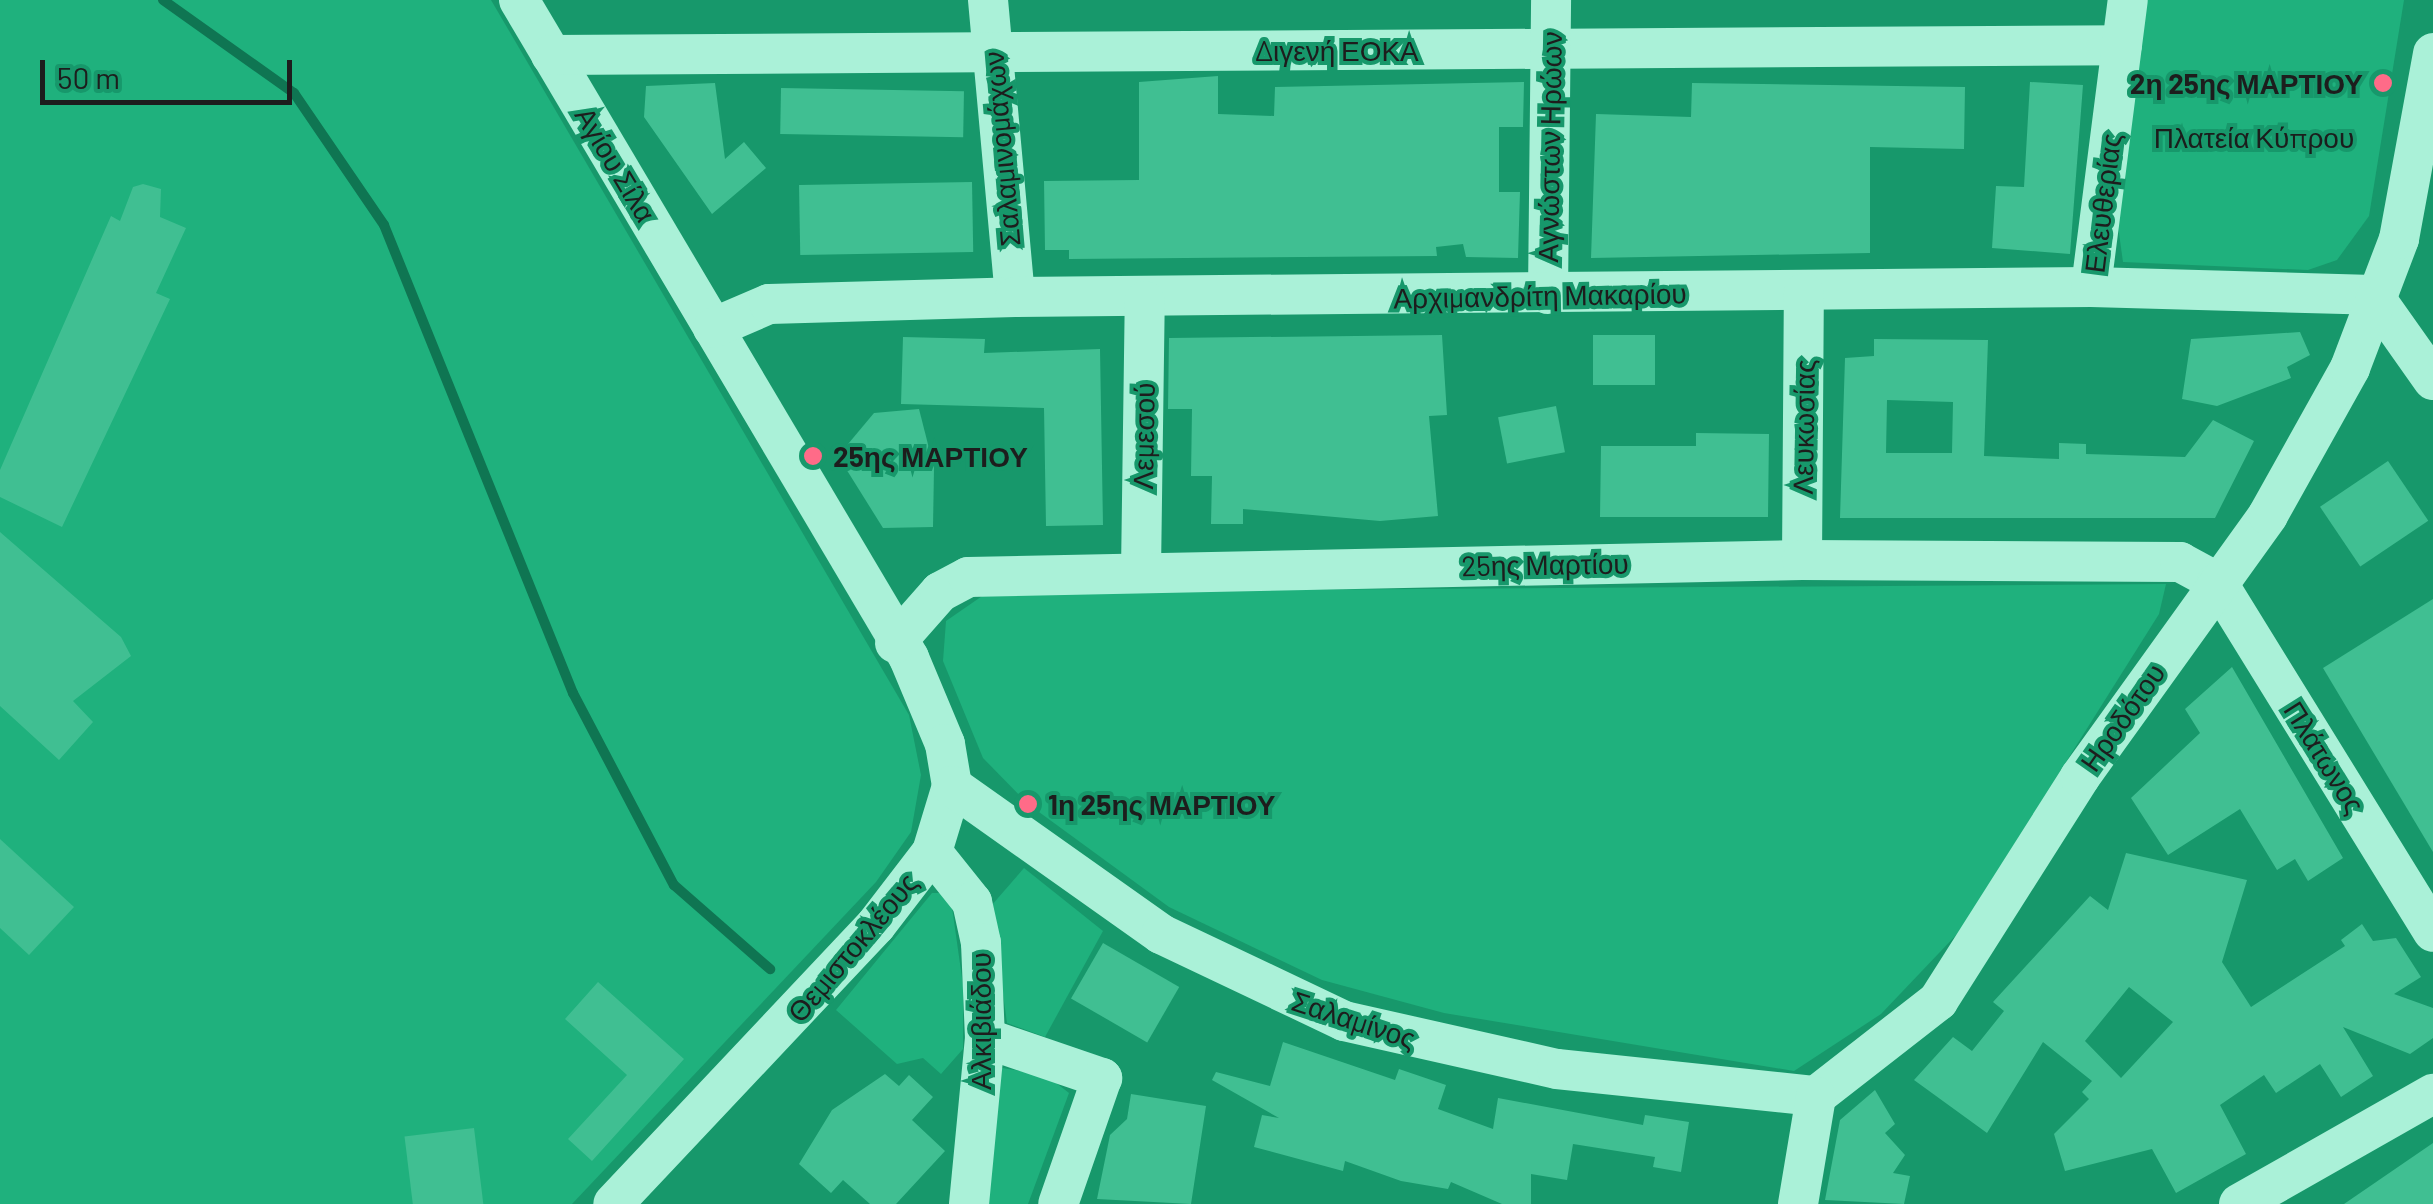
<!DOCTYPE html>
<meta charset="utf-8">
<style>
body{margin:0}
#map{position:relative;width:2433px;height:1204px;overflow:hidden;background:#17986b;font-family:Barlow,sans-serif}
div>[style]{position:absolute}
.green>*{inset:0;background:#1fb17d}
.stream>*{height:10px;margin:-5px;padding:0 5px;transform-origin:5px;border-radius:5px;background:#0f7552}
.building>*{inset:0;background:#40bf92;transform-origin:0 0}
.minor>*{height:40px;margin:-20px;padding:0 20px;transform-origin:20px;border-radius:20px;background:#aaf1d8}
.dots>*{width:28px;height:28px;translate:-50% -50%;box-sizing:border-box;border:5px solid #17986b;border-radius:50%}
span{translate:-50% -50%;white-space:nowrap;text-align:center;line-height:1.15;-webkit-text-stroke:8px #17986b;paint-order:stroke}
.street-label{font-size:28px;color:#1d1d1d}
.poi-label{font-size:28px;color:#1d1d1d;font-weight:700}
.right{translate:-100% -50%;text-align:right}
.left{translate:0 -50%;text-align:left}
.park-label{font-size:28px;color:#1b1d1c}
.scale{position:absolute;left:40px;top:60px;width:252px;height:45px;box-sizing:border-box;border:5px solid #1d1d1d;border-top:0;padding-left:12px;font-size:30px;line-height:35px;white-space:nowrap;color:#1d1d1d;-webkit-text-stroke:8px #17986b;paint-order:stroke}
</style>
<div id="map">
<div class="green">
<i style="clip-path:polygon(0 0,491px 0,909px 715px,921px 775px,911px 832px,876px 882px,572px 1204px,0 1204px)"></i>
<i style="clip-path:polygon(2142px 0,2404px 0,2369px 216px,2337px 260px,2308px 270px,2123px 262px,2117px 219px)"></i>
<i style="clip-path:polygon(2166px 584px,2159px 614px,1959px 932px,1881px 1014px,1794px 1071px,1444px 1013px,1322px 980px,1169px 907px,1028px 804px,983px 758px,943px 661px,946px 621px,988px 592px)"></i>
<i style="clip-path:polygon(1024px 868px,1103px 931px,1045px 1037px,1007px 1023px,991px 906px)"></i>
<i style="clip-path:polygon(932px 893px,950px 893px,963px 985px,963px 1049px,941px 1074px,923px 1058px,897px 1064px,836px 1010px)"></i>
<i style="clip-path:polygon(996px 1067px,1046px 1075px,1069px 1093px,1028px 1204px,981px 1204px)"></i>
</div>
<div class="stream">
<i style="left:163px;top:0;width:161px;rotate:35.4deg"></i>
<i style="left:294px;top:93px;width:160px;rotate:55.7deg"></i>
<i style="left:384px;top:225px;width:505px;rotate:68.01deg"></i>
<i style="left:573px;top:693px;width:217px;rotate:62.3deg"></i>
<i style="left:674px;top:885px;width:128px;rotate:41.2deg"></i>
</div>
<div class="building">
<i style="clip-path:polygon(1218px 76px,1218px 114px,1274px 116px,1275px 87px,1524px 82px,1523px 127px,1499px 127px,1499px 192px,1520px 192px,1518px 258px,1466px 257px,1463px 244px,1436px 247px,1437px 256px,1069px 259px,1069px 250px,1045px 250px,1044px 181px,1139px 180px,1139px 82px)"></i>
<i style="clip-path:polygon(2030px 82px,2083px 85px,2070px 254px,1992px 248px,1996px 186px,2024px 187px)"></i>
<i style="clip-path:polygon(715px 83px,725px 159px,744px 142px,766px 168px,712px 214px,644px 117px,646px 86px)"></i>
<i style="clip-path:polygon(1692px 83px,1965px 87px,1964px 149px,1870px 147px,1870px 253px,1591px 258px,1596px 114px,1691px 117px)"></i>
<i style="left:781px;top:88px;width:183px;height:46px;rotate:1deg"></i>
<i style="left:972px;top:182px;width:70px;height:173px;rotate:89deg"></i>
<i style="clip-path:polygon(143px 184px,161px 189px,160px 217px,186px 228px,156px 293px,170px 299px,62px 527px,0 497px,0 470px,111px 216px,120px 221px,133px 187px)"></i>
<i style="clip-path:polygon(2300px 332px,2310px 355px,2287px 367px,2291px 378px,2217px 406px,2182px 399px,2191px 339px)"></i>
<i style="clip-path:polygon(1442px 335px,1447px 415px,1429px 416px,1438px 516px,1380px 521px,1243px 509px,1243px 524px,1211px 524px,1212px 476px,1191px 476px,1192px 409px,1168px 409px,1169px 338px)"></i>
<i style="left:1593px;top:335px;width:62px;height:50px"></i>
<i style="clip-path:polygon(903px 337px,985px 339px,984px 353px,1100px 349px,1103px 525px,1046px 526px,1044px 408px,901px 404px)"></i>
<i style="clip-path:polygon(evenodd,1874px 339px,1988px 340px,1984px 456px,2059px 459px,2059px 443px,2086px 444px,2086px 454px,2185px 457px,2213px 420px,2254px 441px,2215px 518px,1840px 518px,1845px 358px,1874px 356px,1874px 339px,1887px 400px,1953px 402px,1952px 453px,1886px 453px,1887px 400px)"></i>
<i style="left:1556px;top:406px;width:47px;height:59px;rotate:79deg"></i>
<i style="clip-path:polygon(919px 409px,934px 468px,933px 527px,883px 528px,838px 456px,874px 413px)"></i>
<i style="clip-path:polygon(1696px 433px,1769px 434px,1768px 517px,1600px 517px,1601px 446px,1696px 446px)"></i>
<i style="left:2388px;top:461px;width:72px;height:82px;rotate:56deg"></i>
<i style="clip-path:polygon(0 532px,121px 637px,131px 656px,73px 701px,93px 722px,59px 760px,0 706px)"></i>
<i style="clip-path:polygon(2433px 599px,2433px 852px,2323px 668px)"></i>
<i style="clip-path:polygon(2232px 667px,2343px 858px,2308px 881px,2295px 859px,2277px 870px,2240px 809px,2168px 855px,2131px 798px,2200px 733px,2185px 709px)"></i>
<i style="clip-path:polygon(0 839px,74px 907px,29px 955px,0 928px)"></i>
<i style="clip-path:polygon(evenodd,2126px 853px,2247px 880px,2222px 962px,2251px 1007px,2345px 946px,2341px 940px,2362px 924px,2373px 941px,2396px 938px,2421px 977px,2394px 994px,2433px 1008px,2433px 1038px,2410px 1054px,2343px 1027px,2373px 1076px,2341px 1097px,2320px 1064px,2276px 1093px,2264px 1075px,2220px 1105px,2246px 1154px,2176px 1193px,2152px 1149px,2065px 1171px,2054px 1134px,2089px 1099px,2082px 1092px,2092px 1081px,2043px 1042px,1987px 1133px,1914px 1080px,1953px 1037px,1972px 1051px,2004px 1011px,1993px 1002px,2090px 896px,2108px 910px,2126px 853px,2129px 987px,2173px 1022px,2121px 1078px,2085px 1041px,2129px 987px)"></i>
<i style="left:1103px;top:943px;width:88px;height:64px;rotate:30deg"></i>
<i style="clip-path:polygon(598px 982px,684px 1059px,592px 1161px,568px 1139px,627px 1075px,565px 1019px)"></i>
<i style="clip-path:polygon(1283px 1042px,1395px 1080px,1399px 1069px,1446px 1085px,1438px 1109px,1493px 1129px,1498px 1098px,1643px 1125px,1645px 1115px,1689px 1122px,1681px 1172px,1653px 1167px,1655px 1157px,1573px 1144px,1567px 1180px,1531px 1174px,1531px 1204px,1502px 1204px,1451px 1182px,1448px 1189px,1401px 1181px,1345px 1161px,1343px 1171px,1254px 1147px,1262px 1115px,1279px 1118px,1212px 1080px,1216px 1072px,1270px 1086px)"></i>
<i style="clip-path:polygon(885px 1074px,899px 1086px,909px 1075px,933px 1097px,912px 1120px,945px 1151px,896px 1204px,870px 1204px,843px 1180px,831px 1193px,799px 1164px,832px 1110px)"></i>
<i style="clip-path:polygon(1875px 1090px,1895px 1124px,1885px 1133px,1905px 1155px,1893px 1173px,1910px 1176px,1904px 1204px,1825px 1200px,1840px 1120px)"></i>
<i style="clip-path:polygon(1131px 1094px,1206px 1106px,1191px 1204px,1097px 1199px,1110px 1135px,1127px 1119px)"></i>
<i style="left:474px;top:1128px;width:77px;height:70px;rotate:83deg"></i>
<i style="clip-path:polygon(2433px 1143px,2433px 1204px,2344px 1204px)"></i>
</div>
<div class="minor">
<i style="left:519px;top:0;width:765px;rotate:59.34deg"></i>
<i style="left:909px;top:658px;width:93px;rotate:67.3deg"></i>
<i style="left:945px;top:744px;width:43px;rotate:80.5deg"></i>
<i style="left:952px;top:786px;width:69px;rotate:106.9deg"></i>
<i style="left:932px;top:852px;width:92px;rotate:127.5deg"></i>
<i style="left:876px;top:925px;width:383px;rotate:133.3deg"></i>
<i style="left:988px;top:0;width:298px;rotate:84.8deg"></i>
<i style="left:551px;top:55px;width:1571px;rotate:-0.36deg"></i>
<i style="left:2091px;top:287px;width:289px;rotate:-82.7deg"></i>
<i style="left:1548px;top:294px;width:294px;rotate:-89.4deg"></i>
<i style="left:2373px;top:295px;width:104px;rotate:54.8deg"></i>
<i style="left:713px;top:328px;width:61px;rotate:-23.2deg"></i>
<i style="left:769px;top:304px;width:246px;rotate:-1.6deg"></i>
<i style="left:1015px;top:297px;width:1076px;rotate:-0.53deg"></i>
<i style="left:2091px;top:287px;width:282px;rotate:1.6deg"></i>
<i style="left:1802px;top:560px;width:267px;rotate:-89.6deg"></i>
<i style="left:1141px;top:571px;width:270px;rotate:-89.2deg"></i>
<i style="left:895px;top:643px;width:68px;rotate:-48.6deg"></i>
<i style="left:940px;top:592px;width:32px;rotate:-28deg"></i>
<i style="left:968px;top:577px;width:834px;rotate:-1.17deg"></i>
<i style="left:1802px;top:560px;width:378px;rotate:0.3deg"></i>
<i style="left:2180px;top:562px;width:42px;rotate:28.4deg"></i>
<i style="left:2217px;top:582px;width:411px;rotate:58.3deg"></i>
<i style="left:952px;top:786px;width:256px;rotate:35.3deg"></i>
<i style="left:1161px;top:934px;width:203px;rotate:25.4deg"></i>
<i style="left:1344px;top:1021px;width:218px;rotate:12.7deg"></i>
<i style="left:1557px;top:1069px;width:260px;rotate:6deg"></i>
<i style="left:932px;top:852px;width:64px;rotate:51.3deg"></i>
<i style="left:972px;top:902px;width:42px;rotate:77.6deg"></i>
<i style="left:981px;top:943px;width:95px;rotate:87.6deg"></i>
<i style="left:985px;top:1038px;width:167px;rotate:95.5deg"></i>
<i style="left:985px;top:1038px;width:124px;rotate:18.9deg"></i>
<i style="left:1102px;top:1078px;width:133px;rotate:109.2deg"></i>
<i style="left:1816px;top:1096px;width:155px;rotate:-37.9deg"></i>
<i style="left:1938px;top:1001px;width:265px;rotate:-57.6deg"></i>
<i style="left:2080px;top:777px;width:322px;rotate:-54.3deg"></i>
<i style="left:2268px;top:515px;width:168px;rotate:-60.8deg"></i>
<i style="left:2350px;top:368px;width:138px;rotate:-69.2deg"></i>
<i style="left:2399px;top:239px;width:189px;rotate:-79.6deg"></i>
<i style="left:1798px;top:1204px;width:109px;rotate:-80.5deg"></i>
<i style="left:2239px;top:1204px;width:223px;rotate:-29.6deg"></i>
</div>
<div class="dots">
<i style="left:2383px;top:83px;background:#ff6b88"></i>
<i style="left:813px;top:456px;background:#ff6b88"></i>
<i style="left:1028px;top:804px;background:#ff6b88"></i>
</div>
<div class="street-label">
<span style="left:1337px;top:50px">Διγενή ΕΟΚΑ</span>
<span style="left:1549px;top:147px;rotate:-89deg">Αγνώστων Ηρώων</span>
<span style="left:1001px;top:149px;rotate:-95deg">Σαλαμινομάχων</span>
<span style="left:616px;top:164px;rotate:59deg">Αγίου Σίλα</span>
<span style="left:2102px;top:203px;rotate:-83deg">Ελευθερίας</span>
<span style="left:1540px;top:295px;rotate:-1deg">Αρχιμανδρίτη Μακαρίου</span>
<span style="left:1803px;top:427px;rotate:-89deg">Λευκωσίας</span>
<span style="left:1143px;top:436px;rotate:-89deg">Λεμεσού</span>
<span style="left:1545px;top:564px;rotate:-1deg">25ης Μαρτίου</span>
<span style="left:2122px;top:717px;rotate:-55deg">Ηροδότου</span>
<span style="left:2325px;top:757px;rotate:58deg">Πλάτωνος</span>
<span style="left:852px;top:947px;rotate:-50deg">Θεμιστοκλέους</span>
<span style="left:1354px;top:1019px;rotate:18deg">Σαλαμίνος</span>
<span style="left:980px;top:1021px;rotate:-90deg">Αλκιβιάδου</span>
</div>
<div class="poi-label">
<span class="right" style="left:2363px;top:83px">2η 25ης ΜΑΡΤΙΟΥ</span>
<span class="left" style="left:833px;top:456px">25ης ΜΑΡΤΙΟΥ</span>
<span class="left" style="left:1048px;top:804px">1η 25ης ΜΑΡΤΙΟΥ</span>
</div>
<div class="park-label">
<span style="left:2254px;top:137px">Πλατεία Κύπρου</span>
</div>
<div class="scale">50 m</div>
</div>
